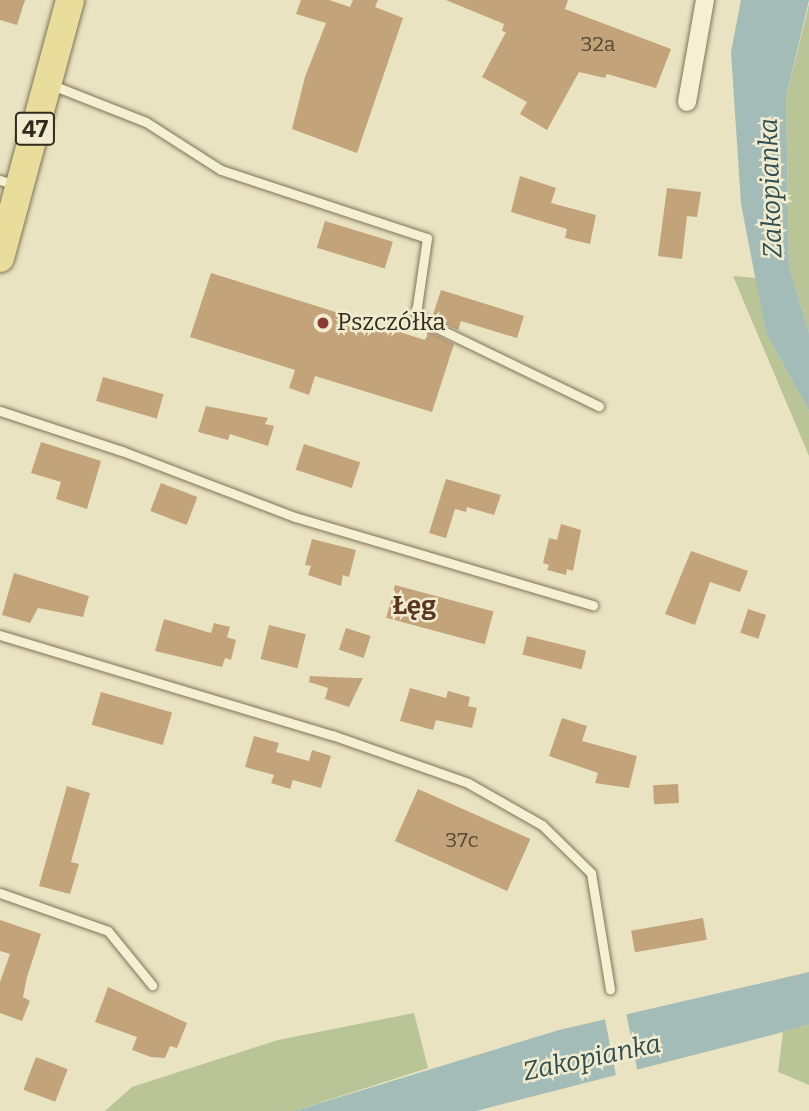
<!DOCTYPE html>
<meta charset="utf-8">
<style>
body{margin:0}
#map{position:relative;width:809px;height:1111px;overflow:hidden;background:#e9e3c1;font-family:Bitter,serif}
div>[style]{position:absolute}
.green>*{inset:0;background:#b9c596}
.water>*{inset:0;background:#a3bcb8}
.pier>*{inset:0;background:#e9e3c1;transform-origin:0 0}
.building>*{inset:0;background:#c3a47a;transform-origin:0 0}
.roads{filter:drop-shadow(0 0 2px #80745a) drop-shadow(0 0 2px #80745a)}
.service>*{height:9px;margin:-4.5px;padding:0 4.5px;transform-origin:4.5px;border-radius:4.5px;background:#f5f0d3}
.minor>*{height:18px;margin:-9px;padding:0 9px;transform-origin:9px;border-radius:9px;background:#f5f0d3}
.primary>*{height:28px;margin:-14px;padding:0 14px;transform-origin:14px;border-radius:14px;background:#e9dd9b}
.dots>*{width:19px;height:19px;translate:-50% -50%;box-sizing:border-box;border:4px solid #f1ecd0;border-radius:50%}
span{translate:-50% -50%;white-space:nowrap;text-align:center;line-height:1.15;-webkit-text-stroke:5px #f1ecd0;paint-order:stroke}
.number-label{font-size:21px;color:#564834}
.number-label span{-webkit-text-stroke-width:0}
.shield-label span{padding:2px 5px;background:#f1ecd0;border:2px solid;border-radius:5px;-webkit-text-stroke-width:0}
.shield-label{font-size:23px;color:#312a1d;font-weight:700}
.poi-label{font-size:24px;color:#312a1d}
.left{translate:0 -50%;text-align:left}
.water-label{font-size:26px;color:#2e4d50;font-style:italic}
.neighbourhood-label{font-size:26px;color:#5a3521;font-weight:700}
</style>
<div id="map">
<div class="green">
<i style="clip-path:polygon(809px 4px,809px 333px,789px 267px,786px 97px)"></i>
<i style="clip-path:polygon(733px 276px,756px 278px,766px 333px,809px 411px,809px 456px)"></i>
<i style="clip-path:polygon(414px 1013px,428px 1068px,294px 1111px,105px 1111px,132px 1087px,278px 1040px)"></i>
<i style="clip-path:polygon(809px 1024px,809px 1085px,778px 1072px,783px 1032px)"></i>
</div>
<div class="water">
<i style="clip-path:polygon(741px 0,809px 0,786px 97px,789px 267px,809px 333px,809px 411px,766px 333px,741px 204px,731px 52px)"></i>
<i style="clip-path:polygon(809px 972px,809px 1024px,783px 1032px,476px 1111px,294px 1111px,559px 1030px)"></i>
</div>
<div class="pier">
<i style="left:626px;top:1012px;width:62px;height:22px;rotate:79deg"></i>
</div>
<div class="building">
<i style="clip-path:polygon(0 0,25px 0,17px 25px,0 20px)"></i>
<i style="clip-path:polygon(301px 0,329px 0,350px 7px,353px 0,378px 0,375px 7px,403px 18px,357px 153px,292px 129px,305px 77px,326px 23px,296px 14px)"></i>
<i style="clip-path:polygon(446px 0,568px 0,565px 9px,671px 49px,656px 88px,607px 74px,605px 78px,579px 72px,547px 130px,520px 114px,527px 102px,482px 77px,506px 32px,502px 31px,504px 24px)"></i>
<i style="clip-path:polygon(520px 176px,556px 188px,551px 203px,596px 215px,590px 244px,565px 238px,567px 229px,511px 212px)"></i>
<i style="clip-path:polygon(667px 188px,701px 192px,697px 217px,687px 216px,682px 259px,658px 256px)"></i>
<i style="left:325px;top:221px;width:71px;height:28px;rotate:17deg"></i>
<i style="clip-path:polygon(211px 273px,425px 340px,428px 331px,454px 344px,432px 412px,315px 376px,309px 395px,289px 388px,295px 370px,190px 337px)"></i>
<i style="clip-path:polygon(441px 290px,524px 316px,517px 338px,461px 321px,458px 330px,432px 318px)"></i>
<i style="left:103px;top:377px;width:63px;height:25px;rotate:16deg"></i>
<i style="clip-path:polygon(206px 406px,268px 418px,265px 424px,274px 426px,268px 446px,230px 434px,228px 440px,198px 432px)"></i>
<i style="clip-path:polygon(41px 442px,101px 461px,87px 509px,56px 499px,61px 482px,31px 473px)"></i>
<i style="left:304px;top:444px;width:59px;height:27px;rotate:18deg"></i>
<i style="clip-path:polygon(446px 479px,501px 495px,494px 515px,467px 507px,466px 512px,455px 509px,446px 538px,429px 533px)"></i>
<i style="left:161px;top:483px;width:39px;height:30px;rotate:21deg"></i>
<i style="clip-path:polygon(561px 524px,581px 530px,573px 571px,567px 569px,566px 575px,547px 570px,549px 565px,543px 563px,549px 538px,557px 540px)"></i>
<i style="clip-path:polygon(312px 539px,356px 550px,349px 577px,343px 575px,341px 586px,308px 575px,311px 566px,305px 565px)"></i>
<i style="clip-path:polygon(691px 551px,748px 571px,740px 592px,710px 582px,695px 625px,665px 614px)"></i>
<i style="clip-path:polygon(14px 573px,89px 596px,83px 617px,38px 608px,30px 623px,2px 615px)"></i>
<i style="left:395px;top:585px;width:102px;height:34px;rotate:15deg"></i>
<i style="left:748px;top:609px;width:19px;height:25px;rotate:18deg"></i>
<i style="clip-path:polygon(164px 619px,211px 633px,214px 623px,230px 627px,227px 637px,236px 640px,231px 660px,225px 658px,222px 667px,155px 651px)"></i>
<i style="left:269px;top:625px;width:38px;height:35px;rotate:14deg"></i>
<i style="left:346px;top:628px;width:26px;height:23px;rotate:18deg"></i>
<i style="left:527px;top:636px;width:61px;height:19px;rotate:14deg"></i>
<i style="clip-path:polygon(310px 676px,354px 678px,363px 678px,349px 707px,325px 699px,328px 688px,309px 682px)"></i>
<i style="clip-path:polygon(410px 688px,446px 698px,448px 691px,470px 697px,468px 706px,477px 708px,472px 728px,436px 720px,433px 730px,400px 721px)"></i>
<i style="left:101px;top:692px;width:74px;height:34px;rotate:16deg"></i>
<i style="clip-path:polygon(562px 718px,587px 726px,582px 741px,637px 756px,629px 788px,595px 783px,598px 773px,549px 756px)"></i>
<i style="clip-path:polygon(254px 736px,279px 743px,276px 752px,309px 761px,312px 750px,331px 756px,321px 788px,293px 780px,290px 789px,271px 783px,274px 775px,245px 767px)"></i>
<i style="left:678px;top:784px;width:19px;height:25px;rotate:87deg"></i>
<i style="clip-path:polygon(67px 786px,90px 793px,71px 862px,79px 864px,70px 894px,39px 886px)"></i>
<i style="left:418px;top:789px;width:123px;height:57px;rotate:24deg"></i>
<i style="left:703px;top:918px;width:22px;height:73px;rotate:80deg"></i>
<i style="clip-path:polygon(0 920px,41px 934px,27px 977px,23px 997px,30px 1001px,22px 1021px,0 1013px,0 982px,10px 954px,0 951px)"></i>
<i style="clip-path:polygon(108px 987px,187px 1023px,177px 1048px,170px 1046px,165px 1058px,151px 1057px,132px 1050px,137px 1037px,95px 1022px)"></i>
<i style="left:36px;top:1057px;width:34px;height:35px;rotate:21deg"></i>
</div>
<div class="roads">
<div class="service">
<i style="left:52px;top:85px;width:101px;rotate:21.5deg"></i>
<i style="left:146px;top:122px;width:89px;rotate:32.6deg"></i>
<i style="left:221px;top:170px;width:217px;rotate:18.3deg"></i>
<i style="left:427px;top:238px;width:76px;rotate:98.3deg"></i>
<i style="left:416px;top:313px;width:15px;rotate:42deg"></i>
<i style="left:427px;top:323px;width:191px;rotate:25.8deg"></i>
<i style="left:0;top:180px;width:19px;rotate:18deg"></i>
<i style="left:0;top:411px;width:128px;rotate:18.2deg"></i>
<i style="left:122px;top:451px;width:185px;rotate:20.9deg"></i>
<i style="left:295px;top:517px;width:311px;rotate:16.5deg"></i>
<i style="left:0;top:635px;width:347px;rotate:16.8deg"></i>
<i style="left:332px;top:735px;width:144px;rotate:19.4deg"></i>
<i style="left:468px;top:783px;width:85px;rotate:29.6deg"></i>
<i style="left:542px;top:825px;width:69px;rotate:44.4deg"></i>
<i style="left:591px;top:873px;width:118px;rotate:80.7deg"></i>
<i style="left:0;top:893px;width:114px;rotate:19.4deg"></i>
<i style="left:108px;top:931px;width:70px;rotate:50.8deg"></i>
</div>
<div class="minor">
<i style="left:687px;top:102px;width:104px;rotate:-80deg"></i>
</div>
<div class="primary">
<i style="left:0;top:258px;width:267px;rotate:-74.8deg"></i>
</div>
</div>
<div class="dots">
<i style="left:323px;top:323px;background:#893d30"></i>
</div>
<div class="number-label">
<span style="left:598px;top:44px">32a</span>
<span style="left:462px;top:840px">37c</span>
</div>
<div class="shield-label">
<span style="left:35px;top:129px">47</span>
</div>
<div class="poi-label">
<span class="left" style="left:337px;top:323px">Pszczółka</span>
</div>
<div class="water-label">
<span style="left:771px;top:188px;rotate:-92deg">Zakopianka</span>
<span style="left:592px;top:1058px;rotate:-12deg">Zakopianka</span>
</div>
<div class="neighbourhood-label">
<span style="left:414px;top:606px">Łęg</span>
</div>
</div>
